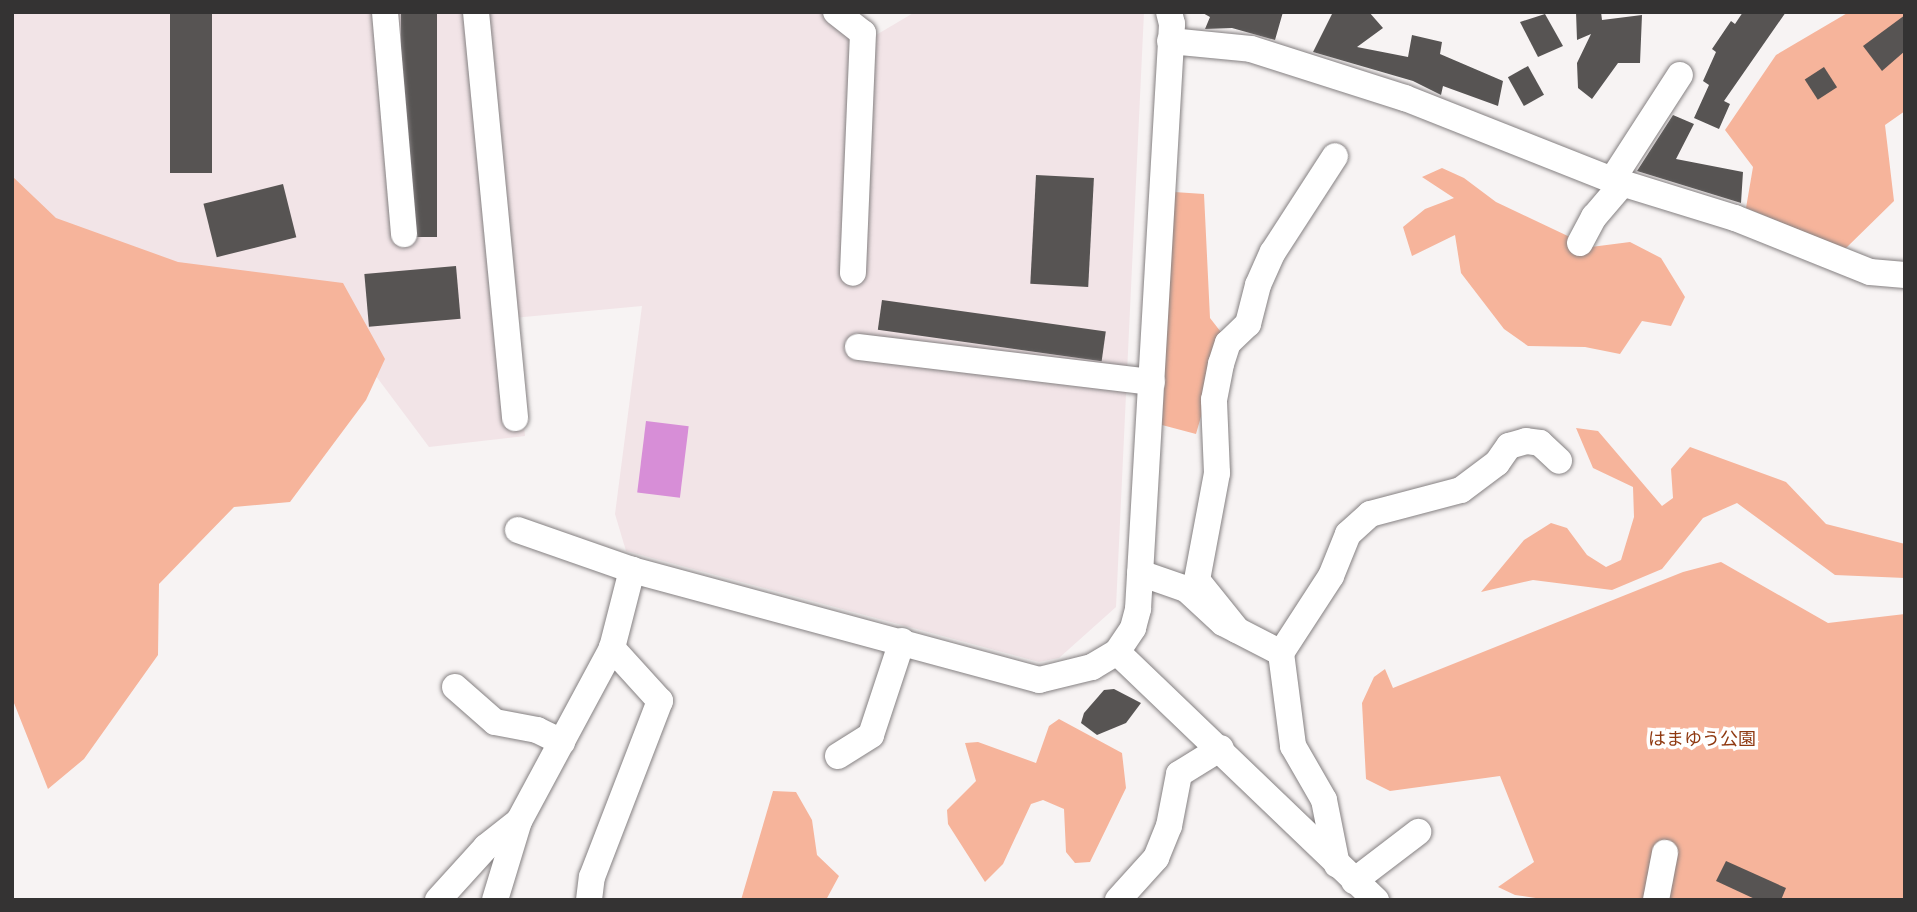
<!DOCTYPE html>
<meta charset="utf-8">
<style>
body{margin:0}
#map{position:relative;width:1917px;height:912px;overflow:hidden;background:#f7f3f3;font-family:"Archivo Narrow","Noto Sans JP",sans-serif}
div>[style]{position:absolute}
.built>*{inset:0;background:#f2e4e7}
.green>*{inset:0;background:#f6b49b}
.water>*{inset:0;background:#d78ed7;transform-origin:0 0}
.building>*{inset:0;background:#575453;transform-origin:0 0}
.roads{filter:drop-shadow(0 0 2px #858182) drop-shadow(0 0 2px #858182)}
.minor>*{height:26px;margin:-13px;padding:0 13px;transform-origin:13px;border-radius:13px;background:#fff}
span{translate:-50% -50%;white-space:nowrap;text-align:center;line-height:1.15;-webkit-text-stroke:7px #fff;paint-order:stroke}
.park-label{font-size:18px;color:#8f3911}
.frame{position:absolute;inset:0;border:14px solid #343333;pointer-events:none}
</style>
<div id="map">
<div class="built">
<i style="clip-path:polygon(12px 12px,836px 12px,871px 38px,915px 12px,1144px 12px,1116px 607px,1059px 658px,1039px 662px,626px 551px,615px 514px,642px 306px,513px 318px,525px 436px,429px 447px,355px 348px,12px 238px)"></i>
</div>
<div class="green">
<i style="clip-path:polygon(1849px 12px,1905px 12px,1905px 111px,1885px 125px,1894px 201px,1845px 249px,1746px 208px,1753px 167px,1725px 130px,1776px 55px)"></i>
<i style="clip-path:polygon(1442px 168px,1464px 178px,1496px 202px,1591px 247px,1630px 242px,1661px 258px,1685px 297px,1671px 326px,1642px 321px,1620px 354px,1585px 347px,1528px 346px,1504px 329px,1461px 273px,1455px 235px,1412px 256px,1403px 227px,1425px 209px,1454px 198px,1422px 177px)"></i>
<i style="clip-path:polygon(12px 176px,56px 218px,178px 262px,343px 283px,385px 359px,366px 400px,290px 502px,234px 507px,159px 584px,158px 655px,84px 759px,48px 789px,12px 698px)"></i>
<i style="clip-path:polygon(1174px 192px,1204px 194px,1210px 318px,1224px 336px,1196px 434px,1162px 425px)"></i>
<i style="clip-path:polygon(1576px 428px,1598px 431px,1662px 506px,1673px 498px,1671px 469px,1690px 447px,1786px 482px,1826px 524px,1905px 544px,1905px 578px,1835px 575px,1737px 503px,1703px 518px,1662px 569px,1612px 590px,1533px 580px,1481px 592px,1524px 540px,1551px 523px,1567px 528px,1587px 555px,1606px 567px,1621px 560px,1634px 517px,1633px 487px,1593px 468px)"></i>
<i style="clip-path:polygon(1721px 562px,1828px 623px,1905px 614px,1905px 900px,1549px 900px,1515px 895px,1498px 887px,1534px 862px,1500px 776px,1390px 791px,1366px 779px,1362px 703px,1374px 677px,1385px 669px,1393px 688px,1683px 572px)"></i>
<i style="clip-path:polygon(1059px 719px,1122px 753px,1126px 788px,1090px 862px,1075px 863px,1066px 852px,1064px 809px,1043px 800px,1031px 804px,1003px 864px,985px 882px,948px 824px,947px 810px,976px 781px,965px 743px,978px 742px,1036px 763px,1049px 726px)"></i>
<i style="clip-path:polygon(773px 791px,796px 792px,812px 820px,817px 855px,839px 876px,826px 900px,741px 900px)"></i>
</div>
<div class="water">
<i style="left:646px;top:421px;width:43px;height:72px;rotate:7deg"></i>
</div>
<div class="building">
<i style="left:170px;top:12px;width:42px;height:161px"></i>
<i style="left:401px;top:12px;width:36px;height:225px"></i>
<i style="clip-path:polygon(1201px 12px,1283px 12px,1275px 40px,1232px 28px,1205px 29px,1210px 17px)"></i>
<i style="clip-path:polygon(1333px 12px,1369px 12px,1383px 28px,1357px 47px,1408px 57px,1412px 35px,1442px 42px,1440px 54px,1503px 81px,1498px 106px,1443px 86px,1441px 95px,1413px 81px,1313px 52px)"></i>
<i style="clip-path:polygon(1576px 12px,1601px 12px,1602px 20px,1642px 15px,1640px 63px,1618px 63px,1592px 99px,1578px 88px,1577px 63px,1591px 34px,1577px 40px)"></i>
<i style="clip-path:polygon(1743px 12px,1786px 12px,1724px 101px,1730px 104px,1719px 129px,1694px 118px,1709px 85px,1703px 81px,1716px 52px,1712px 49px,1731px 21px,1735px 24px)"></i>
<i style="clip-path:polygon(1545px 14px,1563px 46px,1538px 57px,1520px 22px)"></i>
<i style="clip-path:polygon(1905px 15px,1905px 51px,1882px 71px,1863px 46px)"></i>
<i style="left:1528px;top:66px;width:33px;height:23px;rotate:61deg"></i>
<i style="left:1824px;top:67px;width:24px;height:23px;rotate:57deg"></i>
<i style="clip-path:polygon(1673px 115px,1694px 124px,1676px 159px,1743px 172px,1741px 203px,1637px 171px)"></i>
<i style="left:1036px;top:175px;width:58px;height:109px;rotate:3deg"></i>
<i style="left:283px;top:184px;width:55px;height:82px;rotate:76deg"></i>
<i style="left:456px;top:266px;width:53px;height:92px;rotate:85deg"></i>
<i style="left:882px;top:300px;width:226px;height:30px;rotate:8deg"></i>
<i style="clip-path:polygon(1114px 689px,1141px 703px,1126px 723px,1097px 735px,1081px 723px,1084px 713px,1104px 690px)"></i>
<i style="clip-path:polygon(1726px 861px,1786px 888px,1781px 900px,1757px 900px,1716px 881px)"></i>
</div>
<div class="roads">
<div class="minor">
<i style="left:385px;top:12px;width:223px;rotate:85.1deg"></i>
<i style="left:476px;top:12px;width:408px;rotate:84.5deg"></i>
<i style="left:836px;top:12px;width:34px;rotate:38deg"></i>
<i style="left:863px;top:33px;width:240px;rotate:92.4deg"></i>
<i style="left:1170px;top:41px;width:81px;rotate:5.6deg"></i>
<i style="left:1251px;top:49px;width:162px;rotate:17.7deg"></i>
<i style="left:1405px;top:98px;width:223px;rotate:21.6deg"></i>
<i style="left:1612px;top:180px;width:129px;rotate:17.2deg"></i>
<i style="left:1735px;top:218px;width:145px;rotate:21.8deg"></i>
<i style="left:1870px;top:272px;width:35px;rotate:5deg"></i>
<i style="left:1612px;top:180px;width:125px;rotate:-57.1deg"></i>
<i style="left:1580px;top:243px;width:30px;rotate:-62deg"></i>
<i style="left:1594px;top:217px;width:45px;rotate:-49.5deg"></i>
<i style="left:858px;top:347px;width:296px;rotate:6.8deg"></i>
<i style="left:518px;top:530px;width:121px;rotate:19.3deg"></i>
<i style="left:632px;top:570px;width:422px;rotate:15.1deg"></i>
<i style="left:1039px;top:680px;width:55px;rotate:-13.8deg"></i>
<i style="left:1092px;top:667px;width:29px;rotate:-31deg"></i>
<i style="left:1117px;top:652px;width:29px;rotate:-56deg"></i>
<i style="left:1133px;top:628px;width:20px;rotate:-75deg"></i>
<i style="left:1138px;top:609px;width:586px;rotate:-86.67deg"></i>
<i style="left:1172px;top:24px;width:12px;rotate:-104deg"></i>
<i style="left:1140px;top:573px;width:49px;rotate:19.2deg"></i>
<i style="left:1186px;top:589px;width:50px;rotate:42.6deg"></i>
<i style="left:1223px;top:623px;width:65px;rotate:27.3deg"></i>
<i style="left:1281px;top:653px;width:94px;rotate:82.6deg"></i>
<i style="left:1293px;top:746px;width:62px;rotate:60.1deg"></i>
<i style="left:1324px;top:800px;width:66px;rotate:78.7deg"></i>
<i style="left:1237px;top:630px;width:64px;rotate:-128.7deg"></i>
<i style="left:1197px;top:580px;width:109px;rotate:-79.4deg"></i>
<i style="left:1217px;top:473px;width:73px;rotate:-92.4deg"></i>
<i style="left:1214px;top:400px;width:37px;rotate:-79deg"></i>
<i style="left:1221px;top:364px;width:22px;rotate:-72deg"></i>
<i style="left:1228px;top:343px;width:28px;rotate:-44deg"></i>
<i style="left:1248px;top:324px;width:40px;rotate:-75.6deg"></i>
<i style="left:1258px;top:285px;width:36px;rotate:-66deg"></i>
<i style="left:1273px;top:252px;width:114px;rotate:-57.1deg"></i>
<i style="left:1117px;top:652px;width:359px;rotate:43.8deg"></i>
<i style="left:1281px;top:653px;width:92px;rotate:-57deg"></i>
<i style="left:1331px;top:576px;width:45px;rotate:-68deg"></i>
<i style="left:1348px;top:534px;width:30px;rotate:-42deg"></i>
<i style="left:1370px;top:514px;width:94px;rotate:-14.8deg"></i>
<i style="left:1461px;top:490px;width:45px;rotate:-36.9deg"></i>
<i style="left:1497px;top:463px;width:21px;rotate:-55deg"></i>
<i style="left:1509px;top:446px;width:18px;rotate:-16deg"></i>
<i style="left:1526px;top:441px;width:14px;rotate:8deg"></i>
<i style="left:1540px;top:443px;width:26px;rotate:43deg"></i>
<i style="left:455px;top:687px;width:53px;rotate:41.2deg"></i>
<i style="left:495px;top:722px;width:43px;rotate:10.8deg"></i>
<i style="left:537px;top:730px;width:28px;rotate:26deg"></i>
<i style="left:838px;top:756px;width:39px;rotate:-32deg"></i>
<i style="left:871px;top:735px;width:99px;rotate:-71.7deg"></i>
<i style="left:1354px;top:881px;width:81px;rotate:-37.4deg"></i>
<i style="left:438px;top:900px;width:72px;rotate:-47.8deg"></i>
<i style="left:486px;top:847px;width:42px;rotate:-38.2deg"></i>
<i style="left:495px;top:900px;width:83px;rotate:-73.1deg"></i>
<i style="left:519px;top:821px;width:196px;rotate:-61.7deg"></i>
<i style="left:612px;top:648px;width:81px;rotate:-75.6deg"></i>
<i style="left:589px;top:900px;width:23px;rotate:-83deg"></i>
<i style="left:592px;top:877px;width:189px;rotate:-68.9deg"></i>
<i style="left:660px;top:701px;width:72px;rotate:-132.2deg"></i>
<i style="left:1118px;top:900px;width:57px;rotate:-47.9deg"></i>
<i style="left:1156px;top:858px;width:35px;rotate:-68deg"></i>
<i style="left:1169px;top:826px;width:53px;rotate:-79.1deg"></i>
<i style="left:1179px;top:774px;width:49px;rotate:-31.8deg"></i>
<i style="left:1656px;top:900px;width:48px;rotate:-79.2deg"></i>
</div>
</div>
<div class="park-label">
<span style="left:1702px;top:739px">はまゆう公園</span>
</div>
<div class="frame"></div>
</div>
